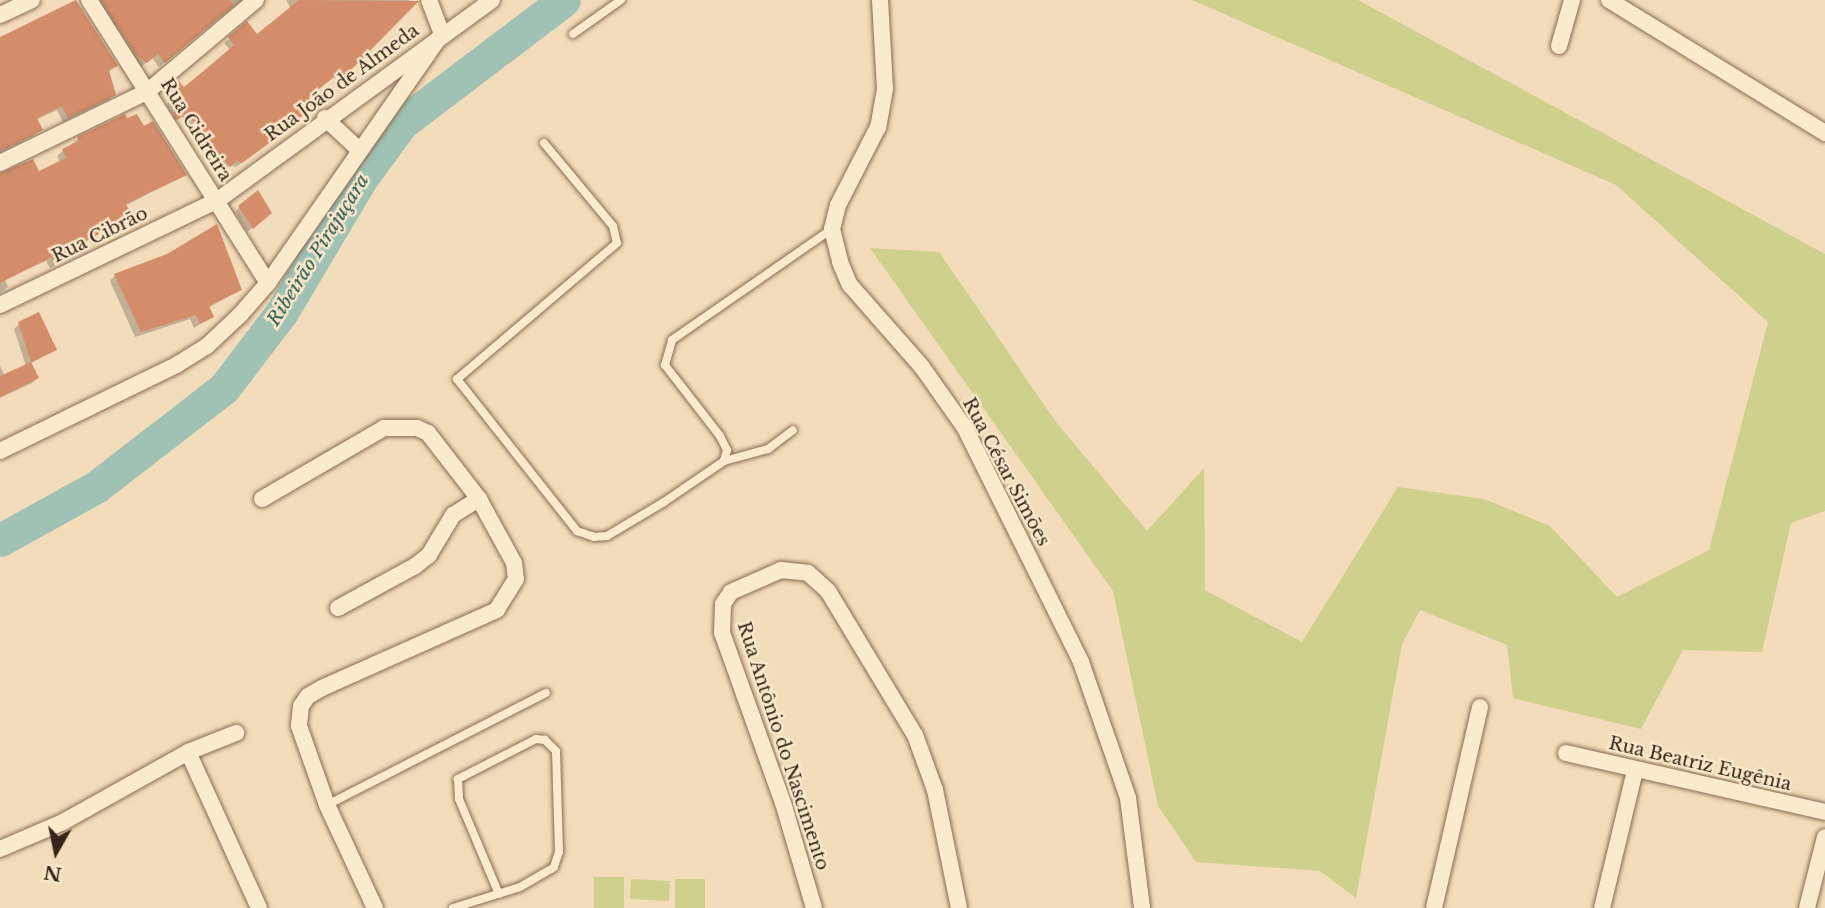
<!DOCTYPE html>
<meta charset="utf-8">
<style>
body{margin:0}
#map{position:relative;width:1825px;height:908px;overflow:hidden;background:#f2dcb9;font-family:"Libre Baskerville",serif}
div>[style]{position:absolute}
.green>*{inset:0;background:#cfd08d;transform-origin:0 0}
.shadow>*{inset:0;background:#0003}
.river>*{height:33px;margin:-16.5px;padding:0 16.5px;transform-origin:16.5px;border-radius:16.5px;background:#9fc2b4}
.building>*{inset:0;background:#d48d6b}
.roads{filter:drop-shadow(0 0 2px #8a6b53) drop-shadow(0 0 2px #8a6b53)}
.lane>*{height:8px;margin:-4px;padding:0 4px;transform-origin:4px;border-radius:4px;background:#fceacd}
.street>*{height:16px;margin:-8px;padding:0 8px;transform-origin:8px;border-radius:8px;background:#fceacd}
span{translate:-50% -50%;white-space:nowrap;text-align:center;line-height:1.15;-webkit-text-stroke:5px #f9e7ca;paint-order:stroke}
.street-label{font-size:18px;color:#372519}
.water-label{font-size:19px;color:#275851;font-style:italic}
.north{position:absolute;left:21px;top:817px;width:70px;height:70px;-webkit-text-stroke:5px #f9e7ca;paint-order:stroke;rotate:189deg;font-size:19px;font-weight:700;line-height:28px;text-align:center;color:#372519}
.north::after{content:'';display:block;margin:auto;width:24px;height:32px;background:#372519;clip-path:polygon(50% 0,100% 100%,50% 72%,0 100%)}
</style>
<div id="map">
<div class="green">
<i style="clip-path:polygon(1192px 0,1358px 0,1825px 254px,1825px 511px,1791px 523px,1762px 652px,1683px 650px,1641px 729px,1513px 698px,1507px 645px,1420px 610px,1402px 644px,1356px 898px,1320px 871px,1196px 862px,1158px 806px,1113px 591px,870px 248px,939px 252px,1056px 422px,1147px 531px,1204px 468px,1205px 590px,1302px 642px,1398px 487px,1484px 499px,1550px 526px,1617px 597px,1709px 550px,1768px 322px,1616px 185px)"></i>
<i style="left:594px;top:877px;width:30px;height:31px"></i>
<i style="left:631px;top:879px;width:39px;height:20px;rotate:3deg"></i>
<i style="left:675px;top:879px;width:30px;height:29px"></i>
</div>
<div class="shadow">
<i style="clip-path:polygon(97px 0,242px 0,159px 67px,152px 58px,141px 67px,132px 60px)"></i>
<i style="clip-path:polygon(286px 0,409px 0,411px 6px,337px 81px,334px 77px,307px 97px,288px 129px,236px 167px,231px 165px,224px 170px,181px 116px,172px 123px,169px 119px,173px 115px,167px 106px,173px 86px,178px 82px,184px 90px,231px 51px,224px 43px,247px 24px,257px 36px,291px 9px)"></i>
<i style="clip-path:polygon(116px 66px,108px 72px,114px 94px,108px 100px,63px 122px,57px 110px,36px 120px,40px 130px,35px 135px,0 153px,0 83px)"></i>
<i style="clip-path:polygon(144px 128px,185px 174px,125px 206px,130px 217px,85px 242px,88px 247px,83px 253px,50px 268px,46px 261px,10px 276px,5px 280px,8px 287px,0 293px,0 177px,38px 173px,60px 163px,57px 156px,78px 139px)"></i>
<i style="clip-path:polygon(240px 207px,265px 218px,247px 232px,235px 212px)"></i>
<i style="clip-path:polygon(115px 275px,240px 290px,208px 308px,212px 316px,194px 328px,190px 319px,135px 337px,110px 281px)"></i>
<i style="clip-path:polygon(19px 324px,55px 350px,30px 364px,37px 378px,32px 383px,0 398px,0 366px,5px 376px,26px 366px,14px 329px)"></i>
</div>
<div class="river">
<i style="left:0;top:540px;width:110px;rotate:-28.9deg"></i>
<i style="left:96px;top:487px;width:162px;rotate:-37.7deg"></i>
<i style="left:224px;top:388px;width:96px;rotate:-52.7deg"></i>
<i style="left:282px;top:312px;width:155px;rotate:-59.3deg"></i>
<i style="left:361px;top:179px;width:69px;rotate:-53.8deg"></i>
<i style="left:402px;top:123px;width:203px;rotate:-37.2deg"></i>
</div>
<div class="building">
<i style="clip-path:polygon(76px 0,118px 66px,109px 70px,116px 95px,68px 118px,62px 106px,37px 118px,43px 130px,0 151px,0 37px)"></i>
<i style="clip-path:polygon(101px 0,230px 0,234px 5px,165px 63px,158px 54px,147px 63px,136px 55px)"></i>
<i style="clip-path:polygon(299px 0,419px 1px,343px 78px,339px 73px,309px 97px,314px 103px,295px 124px,242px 163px,237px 161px,230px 167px,187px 113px,177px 120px,173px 113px,177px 111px,171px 100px,178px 80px,184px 87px,206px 69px,234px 45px,228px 37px,247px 21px,257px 34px)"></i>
<i style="clip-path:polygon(125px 114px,127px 118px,137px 114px,144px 126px,153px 121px,187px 175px,126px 204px,133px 218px,86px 240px,90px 248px,55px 264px,52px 257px,0 283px,0 173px,33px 159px,39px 171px,66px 158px,62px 149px,79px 141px,77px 137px)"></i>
<i style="clip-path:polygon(258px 190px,272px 213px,253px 229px,238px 206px)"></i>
<i style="clip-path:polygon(217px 224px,242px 290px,209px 306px,214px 317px,200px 324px,196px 315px,141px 332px,114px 274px,167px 254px)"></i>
<i style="clip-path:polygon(39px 312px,57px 350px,31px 362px,18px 322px)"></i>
<i style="clip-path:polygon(31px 362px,39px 378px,0 397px,0 376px)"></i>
</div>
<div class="roads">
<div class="lane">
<i style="left:573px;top:34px;width:59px;rotate:-35.3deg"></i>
<i style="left:544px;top:143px;width:108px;rotate:50.3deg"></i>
<i style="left:613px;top:226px;width:17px;rotate:77deg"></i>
<i style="left:617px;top:243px;width:210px;rotate:139.6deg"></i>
<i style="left:457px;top:379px;width:194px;rotate:51.7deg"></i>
<i style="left:577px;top:531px;width:18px;rotate:19deg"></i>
<i style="left:594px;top:537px;width:13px;rotate:-4deg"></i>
<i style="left:607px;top:536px;width:66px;rotate:-30.8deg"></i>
<i style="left:664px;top:502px;width:73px;rotate:-34.3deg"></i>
<i style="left:724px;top:461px;width:11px;rotate:-75deg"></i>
<i style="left:727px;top:450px;width:16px;rotate:-117deg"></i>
<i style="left:720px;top:436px;width:90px;rotate:-127.8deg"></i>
<i style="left:665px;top:365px;width:26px;rotate:-74deg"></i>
<i style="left:672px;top:340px;width:195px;rotate:-34.8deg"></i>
<i style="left:724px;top:461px;width:46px;rotate:-15.3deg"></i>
<i style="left:768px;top:449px;width:31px;rotate:-37deg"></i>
<i style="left:327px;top:805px;width:246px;rotate:-27.1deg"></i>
<i style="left:453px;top:908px;width:70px;rotate:-17.4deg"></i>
<i style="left:520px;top:887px;width:39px;rotate:-30deg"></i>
<i style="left:554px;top:867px;width:16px;rotate:-72deg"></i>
<i style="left:559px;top:852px;width:101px;rotate:-91.7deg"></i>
<i style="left:556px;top:751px;width:16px;rotate:-135deg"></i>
<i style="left:545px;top:740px;width:9px;rotate:-174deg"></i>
<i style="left:536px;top:739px;width:88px;rotate:152.9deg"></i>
<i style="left:458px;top:779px;width:20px;rotate:87deg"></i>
<i style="left:459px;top:799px;width:103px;rotate:67.2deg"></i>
</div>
<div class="street">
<i style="left:89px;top:0;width:335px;rotate:57.7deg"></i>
<i style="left:880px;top:0;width:89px;rotate:86.8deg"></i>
<i style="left:885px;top:89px;width:39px;rotate:100deg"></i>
<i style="left:878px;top:127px;width:88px;rotate:117.1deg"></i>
<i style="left:838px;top:205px;width:25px;rotate:104deg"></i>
<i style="left:832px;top:229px;width:34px;rotate:76deg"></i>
<i style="left:840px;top:262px;width:25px;rotate:67deg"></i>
<i style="left:850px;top:285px;width:109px;rotate:48.7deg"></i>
<i style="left:922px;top:367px;width:75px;rotate:54.8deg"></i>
<i style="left:965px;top:428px;width:261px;rotate:63.6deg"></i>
<i style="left:1081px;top:662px;width:144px;rotate:70.9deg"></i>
<i style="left:1128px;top:798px;width:111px;rotate:82.7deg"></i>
<i style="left:1609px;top:0;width:254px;rotate:31.6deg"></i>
<i style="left:0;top:15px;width:35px;rotate:-25deg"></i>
<i style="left:1559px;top:46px;width:48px;rotate:-74.2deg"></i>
<i style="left:325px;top:118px;width:45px;rotate:43.2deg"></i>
<i style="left:0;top:163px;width:165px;rotate:-25.9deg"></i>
<i style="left:148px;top:91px;width:141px;rotate:-40.1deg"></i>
<i style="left:0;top:305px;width:242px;rotate:-25.7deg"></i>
<i style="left:218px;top:200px;width:339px;rotate:-36.1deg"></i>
<i style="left:0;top:451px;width:198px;rotate:-26deg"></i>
<i style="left:178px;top:364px;width:34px;rotate:-32deg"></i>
<i style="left:207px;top:346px;width:45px;rotate:-43.2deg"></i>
<i style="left:240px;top:315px;width:43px;rotate:-48.8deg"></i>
<i style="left:268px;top:283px;width:304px;rotate:-55.1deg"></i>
<i style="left:442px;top:34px;width:36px;rotate:-111deg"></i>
<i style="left:262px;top:499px;width:141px;rotate:-30.2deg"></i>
<i style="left:384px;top:428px;width:33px"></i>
<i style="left:417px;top:428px;width:12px;rotate:24deg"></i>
<i style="left:428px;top:433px;width:83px;rotate:52.3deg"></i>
<i style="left:479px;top:499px;width:73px;rotate:61.3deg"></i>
<i style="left:514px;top:563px;width:16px;rotate:83deg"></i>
<i style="left:516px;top:579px;width:36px;rotate:122deg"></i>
<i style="left:497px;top:610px;width:192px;rotate:156deg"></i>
<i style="left:322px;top:688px;width:16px;rotate:150deg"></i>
<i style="left:308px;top:696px;width:12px;rotate:125deg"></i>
<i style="left:301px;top:706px;width:20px;rotate:96deg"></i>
<i style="left:299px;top:726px;width:84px;rotate:70.5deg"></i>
<i style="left:327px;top:805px;width:114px;rotate:65deg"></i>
<i style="left:338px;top:608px;width:88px;rotate:-28.6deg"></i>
<i style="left:415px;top:566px;width:18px;rotate:-38deg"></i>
<i style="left:429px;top:555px;width:47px;rotate:-59deg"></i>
<i style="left:453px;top:515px;width:31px;rotate:-32deg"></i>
<i style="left:188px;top:752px;width:171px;rotate:65.5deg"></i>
<i style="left:1566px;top:753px;width:266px;rotate:12.8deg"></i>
<i style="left:0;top:849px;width:69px;rotate:-23.2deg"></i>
<i style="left:63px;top:822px;width:143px;rotate:-29.2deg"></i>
<i style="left:188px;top:752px;width:52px;rotate:-21.6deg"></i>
<i style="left:814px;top:908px;width:109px;rotate:-106.4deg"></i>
<i style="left:783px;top:803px;width:181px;rotate:-109.7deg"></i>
<i style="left:722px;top:633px;width:29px;rotate:-88deg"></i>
<i style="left:723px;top:604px;width:14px;rotate:-56deg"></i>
<i style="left:731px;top:592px;width:55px;rotate:-23.7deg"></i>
<i style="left:781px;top:570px;width:27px;rotate:6deg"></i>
<i style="left:808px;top:573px;width:27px;rotate:42deg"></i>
<i style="left:828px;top:591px;width:168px;rotate:58.9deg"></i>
<i style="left:915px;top:735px;width:59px;rotate:70deg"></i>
<i style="left:935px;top:790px;width:120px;rotate:78.5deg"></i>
<i style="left:1434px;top:908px;width:206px;rotate:-77.1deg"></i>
<i style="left:1602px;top:908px;width:141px;rotate:-76.5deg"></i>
<i style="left:1807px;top:908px;width:73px;rotate:-75.8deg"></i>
</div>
</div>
<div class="street-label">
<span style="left:342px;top:83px;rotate:-36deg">Rua João de Almeda</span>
<span style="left:196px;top:130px;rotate:58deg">Rua Cidreira</span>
<span style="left:100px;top:235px;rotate:-26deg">Rua Cibrão</span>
<span style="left:1006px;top:472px;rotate:62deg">Rua César Simões</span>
<span style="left:783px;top:746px;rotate:72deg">Rua Antônio do Nascimento</span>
<span style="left:1700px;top:764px;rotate:13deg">Rua Beatriz Eugênia</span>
</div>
<div class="water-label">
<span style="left:318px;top:250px;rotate:-58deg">Ribeirão Pirajuçara</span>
</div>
<div class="north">N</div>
</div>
